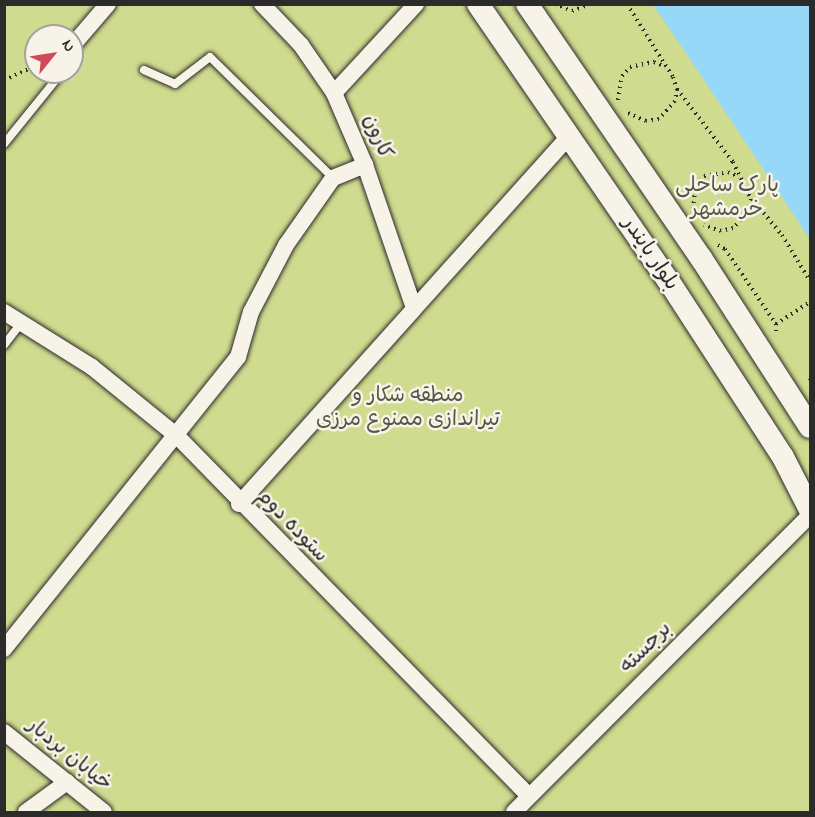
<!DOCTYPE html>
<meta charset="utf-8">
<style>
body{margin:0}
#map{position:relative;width:815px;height:817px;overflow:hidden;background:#f7f3e8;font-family:"Indie Flower","Playpen Sans Arabic",sans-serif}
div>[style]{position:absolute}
.green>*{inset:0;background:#cfdb8e}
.water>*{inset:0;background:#96d8f8}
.path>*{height:4px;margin-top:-2px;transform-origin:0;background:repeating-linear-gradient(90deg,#2b2b2b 0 1.5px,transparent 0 6px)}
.roads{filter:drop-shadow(0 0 2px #2b2b2b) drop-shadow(0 0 2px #2b2b2b)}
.lane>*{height:8px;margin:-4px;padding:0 4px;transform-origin:4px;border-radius:4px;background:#f7f3e8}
.street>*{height:16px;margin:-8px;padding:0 8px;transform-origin:8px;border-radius:8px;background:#f7f3e8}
.secondary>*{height:22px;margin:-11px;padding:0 11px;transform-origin:11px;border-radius:11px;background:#f7f3e8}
span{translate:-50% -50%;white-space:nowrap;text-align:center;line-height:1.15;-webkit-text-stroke:5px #f7f3e8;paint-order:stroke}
.street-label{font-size:21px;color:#2b2b2b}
.park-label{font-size:21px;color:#545744}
.frame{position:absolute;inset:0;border:6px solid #2b2b2b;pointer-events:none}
.north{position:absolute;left:24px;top:24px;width:60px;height:60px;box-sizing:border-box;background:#f7f3e8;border:2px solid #a5a39c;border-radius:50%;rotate:60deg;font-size:16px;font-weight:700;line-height:24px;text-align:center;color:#2b2b2b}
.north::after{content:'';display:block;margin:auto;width:21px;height:27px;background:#d1495b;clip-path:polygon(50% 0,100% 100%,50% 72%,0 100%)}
</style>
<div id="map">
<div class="green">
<i style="clip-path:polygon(evenodd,5px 5px,810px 5px,810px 812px,5px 812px,5px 5px,36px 36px,72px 36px,72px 72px,36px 72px,36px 36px)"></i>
</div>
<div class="water">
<i style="clip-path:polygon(653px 5px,810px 5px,810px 239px,682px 47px)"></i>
</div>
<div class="path">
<i style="left:555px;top:4px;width:18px;rotate:22deg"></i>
<i style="left:572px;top:11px;width:19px;rotate:-21deg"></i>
<i style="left:627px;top:4px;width:86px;rotate:57.8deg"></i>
<i style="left:673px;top:77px;width:13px;rotate:72deg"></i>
<i style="left:677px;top:89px;width:12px;rotate:99deg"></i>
<i style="left:675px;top:101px;width:24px;rotate:132deg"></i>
<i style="left:659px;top:119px;width:13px;rotate:171deg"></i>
<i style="left:646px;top:121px;width:20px;rotate:-156deg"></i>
<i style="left:4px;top:80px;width:35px;rotate:-24deg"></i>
<i style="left:677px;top:89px;width:92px;rotate:52.5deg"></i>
<i style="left:733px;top:162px;width:41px;rotate:64.1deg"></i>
<i style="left:751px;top:199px;width:12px;rotate:99deg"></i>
<i style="left:749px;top:211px;width:23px;rotate:133deg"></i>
<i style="left:733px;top:228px;width:12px;rotate:166deg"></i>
<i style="left:721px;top:231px;width:18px;rotate:-161deg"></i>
<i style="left:618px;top:100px;width:24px;rotate:-81deg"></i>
<i style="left:622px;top:76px;width:12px;rotate:-48deg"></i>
<i style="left:630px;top:67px;width:25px;rotate:-12deg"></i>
<i style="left:654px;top:62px;width:12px;rotate:24deg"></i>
<i style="left:752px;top:199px;width:47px;rotate:50.2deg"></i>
<i style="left:782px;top:235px;width:54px;rotate:58.7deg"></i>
<i style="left:693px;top:209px;width:24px;rotate:-83deg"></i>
<i style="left:696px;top:185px;width:12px;rotate:-48deg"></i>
<i style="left:704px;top:176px;width:24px;rotate:-9deg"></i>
<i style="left:728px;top:172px;width:12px;rotate:24deg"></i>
<i style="left:718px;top:245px;width:8px;rotate:30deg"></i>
<i style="left:725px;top:249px;width:91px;rotate:55.8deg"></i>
<i style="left:776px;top:324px;width:11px;rotate:90deg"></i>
<i style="left:776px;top:324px;width:40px;rotate:-32.9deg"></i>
<i style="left:810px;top:379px;width:4px;rotate:90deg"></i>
</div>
<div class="roads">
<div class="lane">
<i style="left:144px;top:70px;width:34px;rotate:24deg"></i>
<i style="left:175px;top:84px;width:44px;rotate:-37.6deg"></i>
<i style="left:210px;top:57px;width:173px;rotate:44.5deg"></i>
<i style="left:4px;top:144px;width:92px;rotate:-51.1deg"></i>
<i style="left:4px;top:345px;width:29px;rotate:-52deg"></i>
</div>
<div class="street">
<i style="left:262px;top:4px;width:57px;rotate:46.4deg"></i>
<i style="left:301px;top:45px;width:58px;rotate:55.5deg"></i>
<i style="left:334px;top:93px;width:78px;rotate:66.7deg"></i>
<i style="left:365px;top:165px;width:151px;rotate:71.1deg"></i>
<i style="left:72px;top:46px;width:55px;rotate:-49.4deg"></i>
<i style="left:334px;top:93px;width:121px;rotate:-47.3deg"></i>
<i style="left:4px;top:312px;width:104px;rotate:32deg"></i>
<i style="left:92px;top:367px;width:109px;rotate:39.1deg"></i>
<i style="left:177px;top:436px;width:503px;rotate:45.64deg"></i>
<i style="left:239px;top:504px;width:496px;rotate:-48.1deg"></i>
<i style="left:4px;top:649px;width:374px;rotate:-51.3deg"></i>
<i style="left:238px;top:357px;width:47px;rotate:-73.9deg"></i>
<i style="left:251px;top:312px;width:76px;rotate:-62.4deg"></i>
<i style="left:286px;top:245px;width:82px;rotate:-55deg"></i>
<i style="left:333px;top:178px;width:35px;rotate:-22deg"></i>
<i style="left:4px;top:732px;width:128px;rotate:38.7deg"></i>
<i style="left:26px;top:812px;width:51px;rotate:-36.2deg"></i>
<i style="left:514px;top:812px;width:419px;rotate:-45.1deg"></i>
</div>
<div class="secondary">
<i style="left:478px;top:4px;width:335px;rotate:55.5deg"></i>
<i style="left:668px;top:280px;width:211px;rotate:57deg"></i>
<i style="left:783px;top:457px;width:59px;rotate:63deg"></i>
<i style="left:527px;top:4px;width:308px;rotate:55.6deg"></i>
<i style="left:701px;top:258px;width:201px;rotate:57.2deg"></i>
</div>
</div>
<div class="street-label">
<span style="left:377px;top:137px;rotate:67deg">کارون</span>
<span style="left:650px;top:254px;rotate:56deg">بلوار بایندر</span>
<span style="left:292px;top:526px;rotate:46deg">ستوده دوم</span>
<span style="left:646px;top:648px;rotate:-45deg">برجسته</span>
<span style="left:69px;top:755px;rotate:39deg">خیابان بردبار</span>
</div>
<div class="park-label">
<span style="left:727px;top:198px">پارک ساحلی<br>خرمشهر</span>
<span style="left:408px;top:408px">منطقه شکار و<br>تیراندازی ممنوع مرزی</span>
</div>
<div class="frame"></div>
<div class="north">N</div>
</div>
